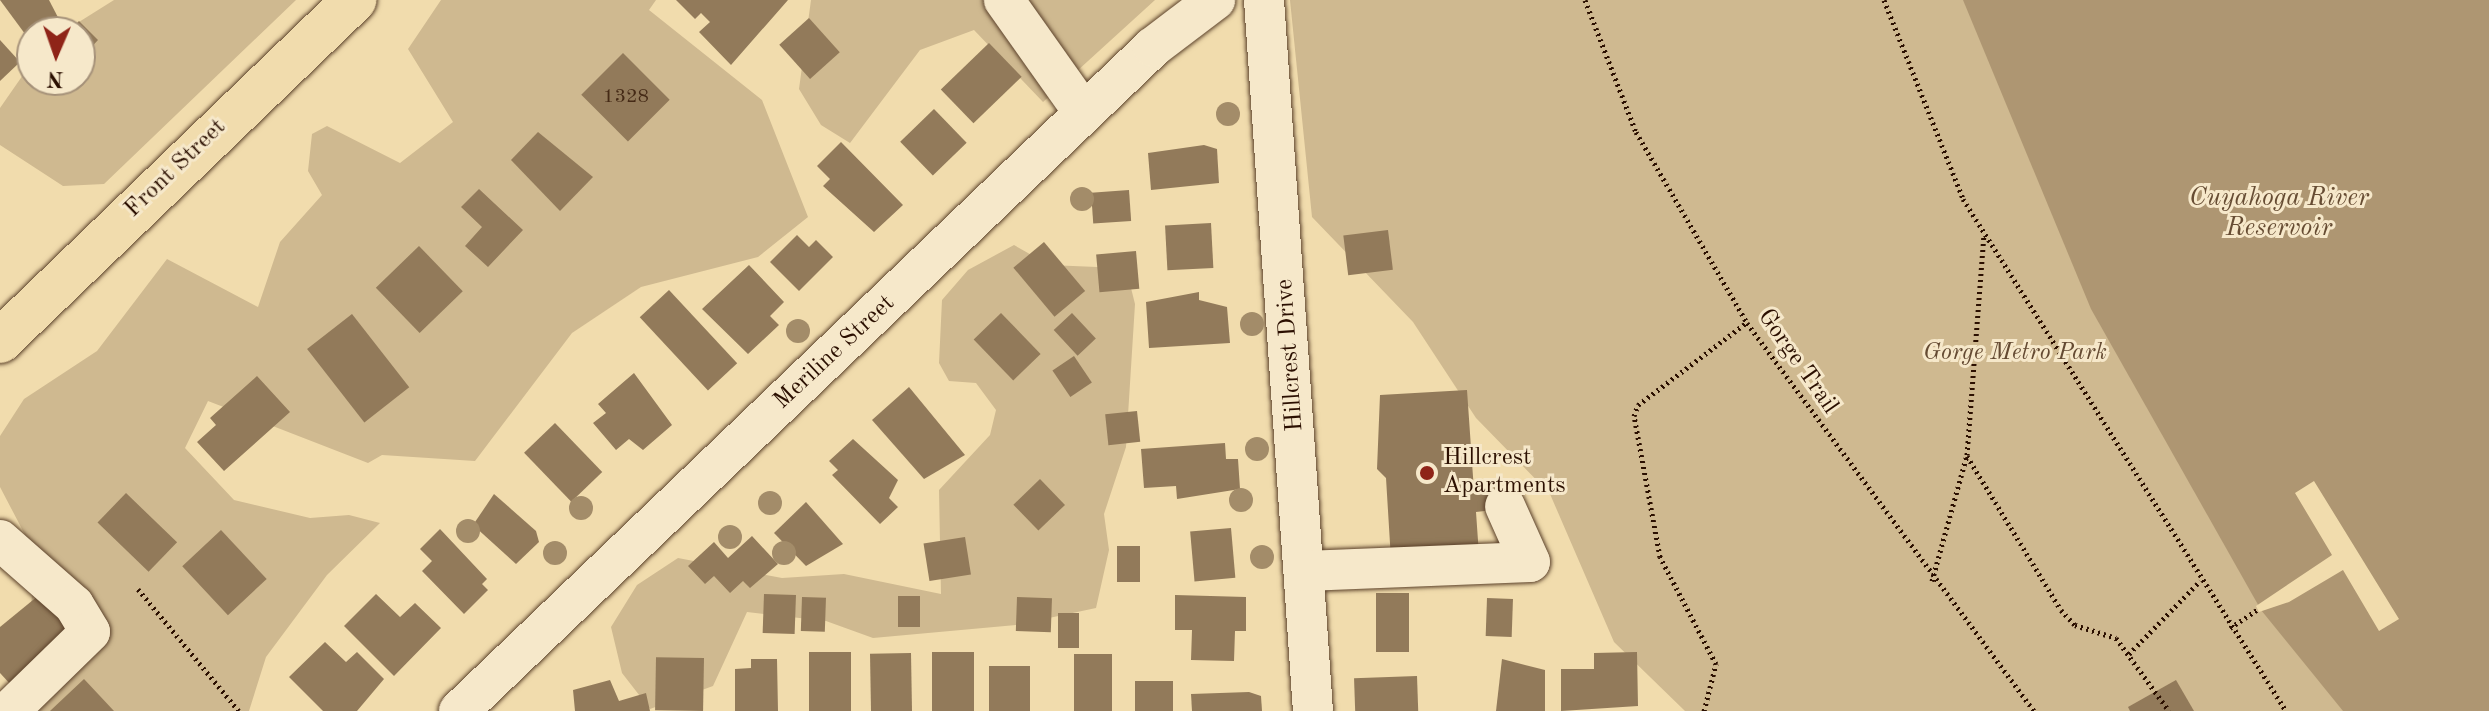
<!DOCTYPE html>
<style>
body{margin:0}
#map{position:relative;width:2489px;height:711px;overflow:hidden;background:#f1dcad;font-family:"Old Standard TT",serif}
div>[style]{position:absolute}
.green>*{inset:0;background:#cfb990}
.water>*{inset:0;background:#ae9672}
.pier>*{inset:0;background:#f1dcad}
.building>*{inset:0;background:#927a5a;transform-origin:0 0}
.path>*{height:5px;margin-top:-2.5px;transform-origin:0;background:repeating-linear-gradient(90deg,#2b0f00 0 2px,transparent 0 6px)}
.roads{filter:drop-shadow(0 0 2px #5c422b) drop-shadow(0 0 2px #5c422b)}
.minor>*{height:40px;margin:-20px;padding:0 20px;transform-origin:20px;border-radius:20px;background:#f6e8ca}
.major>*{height:44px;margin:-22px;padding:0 22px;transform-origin:22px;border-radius:22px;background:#f1dcad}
.trees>*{width:24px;height:24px;margin:-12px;border-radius:50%;background:#a38c69}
.dots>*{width:22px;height:22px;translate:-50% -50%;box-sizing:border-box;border:4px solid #f6e8ca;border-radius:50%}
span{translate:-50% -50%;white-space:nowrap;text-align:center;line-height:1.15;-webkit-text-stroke:6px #f6e8ca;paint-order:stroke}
.number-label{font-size:20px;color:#452a16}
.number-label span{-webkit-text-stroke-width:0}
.street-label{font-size:24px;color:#2b0f00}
.park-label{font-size:24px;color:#644a32;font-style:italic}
.poi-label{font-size:24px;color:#2b0f00}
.left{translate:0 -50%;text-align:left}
.water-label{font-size:26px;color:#664c33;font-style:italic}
.north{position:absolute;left:16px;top:16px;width:80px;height:80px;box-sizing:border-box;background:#f6e8ca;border:2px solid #a59179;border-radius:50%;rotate:182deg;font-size:22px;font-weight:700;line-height:32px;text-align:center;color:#2b0f00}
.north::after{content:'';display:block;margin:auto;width:28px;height:36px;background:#8f2418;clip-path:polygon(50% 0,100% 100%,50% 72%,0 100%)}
</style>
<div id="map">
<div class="green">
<i style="clip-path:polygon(114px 0,296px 0,104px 184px,63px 186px,0 145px,0 108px,32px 62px,32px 80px,80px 80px,80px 32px,63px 32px)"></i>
<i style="clip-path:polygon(441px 0,656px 0,649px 10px,762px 100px,808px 217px,758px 257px,641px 287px,572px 333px,475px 461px,382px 455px,368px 463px,208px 401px,185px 448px,234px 500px,310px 518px,349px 515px,380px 523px,327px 575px,266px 657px,249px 711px,26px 711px,34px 552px,0 487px,0 436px,24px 399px,97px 351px,167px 259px,258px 307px,280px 242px,322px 195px,308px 171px,312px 134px,327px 126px,400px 163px,453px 122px,408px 49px)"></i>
<i style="clip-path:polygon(811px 0,1155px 0,1043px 102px,974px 30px,920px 50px,850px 143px,821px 125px,799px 89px)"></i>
<i style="clip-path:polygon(1290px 0,2489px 0,2489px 711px,1685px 711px,1614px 642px,1550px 494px,1476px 418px,1413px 322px,1312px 217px)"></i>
<i style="clip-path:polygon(1014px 245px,1049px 265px,1097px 267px,1129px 280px,1135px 304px,1126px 447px,1104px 514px,1109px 550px,1096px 608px,1016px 625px,873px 638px,826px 621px,747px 612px,713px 686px,650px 709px,622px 673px,611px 627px,637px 585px,678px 558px,782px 578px,844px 574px,941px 594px,939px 490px,990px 435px,996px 410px,976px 383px,949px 381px,939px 363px,942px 300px,968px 270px)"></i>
</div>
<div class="water">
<i style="clip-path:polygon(1963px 0,2489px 0,2489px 711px,2343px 711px,2261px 610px,2091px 309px)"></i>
</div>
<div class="pier">
<i style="clip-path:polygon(2314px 481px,2399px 619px,2379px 631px,2343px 570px,2289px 602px,2259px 612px,2256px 606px,2332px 555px,2295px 493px)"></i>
</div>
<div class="building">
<i style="clip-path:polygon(0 0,49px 0,63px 27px,28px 38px)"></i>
<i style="clip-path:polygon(676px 0,788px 0,731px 65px,699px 32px,710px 22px,701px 13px,695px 19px)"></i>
<i style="left:809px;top:18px;width:46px;height:40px;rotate:48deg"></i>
<i style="clip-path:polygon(79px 21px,98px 40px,85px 54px,80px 32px,68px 32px)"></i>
<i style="clip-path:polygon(0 40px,20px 62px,0 81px)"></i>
<i style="left:989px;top:43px;width:47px;height:67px;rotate:46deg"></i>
<i style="left:623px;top:53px;width:66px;height:59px;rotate:45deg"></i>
<i style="left:934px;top:109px;width:47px;height:47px;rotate:46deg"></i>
<i style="clip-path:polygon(538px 132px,593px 177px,560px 211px,511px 160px)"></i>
<i style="clip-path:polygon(841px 142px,903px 205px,874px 232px,823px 186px,830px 179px,817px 166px)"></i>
<i style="clip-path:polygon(1204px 145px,1217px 149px,1219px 183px,1151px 190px,1148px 153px)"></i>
<i style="clip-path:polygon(479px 189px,523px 230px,488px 267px,465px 246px,482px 227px,461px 207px)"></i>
<i style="left:1129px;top:190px;width:31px;height:38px;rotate:86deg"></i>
<i style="left:1211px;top:223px;width:45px;height:46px;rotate:87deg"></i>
<i style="left:1388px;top:230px;width:40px;height:45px;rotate:83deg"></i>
<i style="clip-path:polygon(797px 235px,809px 247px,816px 240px,833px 257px,799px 291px,770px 262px)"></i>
<i style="left:1044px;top:242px;width:64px;height:40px;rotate:50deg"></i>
<i style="left:419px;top:246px;width:63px;height:60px;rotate:46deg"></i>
<i style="left:1136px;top:251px;width:38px;height:40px;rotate:85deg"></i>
<i style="clip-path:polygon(749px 265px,784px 302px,770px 316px,779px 325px,748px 354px,702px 309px)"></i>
<i style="left:669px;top:290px;width:100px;height:40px;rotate:47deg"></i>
<i style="clip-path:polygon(1199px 292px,1199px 300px,1227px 307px,1230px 343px,1149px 348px,1146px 302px)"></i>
<i style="left:1001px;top:313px;width:57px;height:38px;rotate:46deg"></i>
<i style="left:1072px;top:313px;width:35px;height:25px;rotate:47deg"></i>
<i style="left:352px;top:314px;width:93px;height:57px;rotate:52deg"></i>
<i style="left:1074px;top:356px;width:32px;height:26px;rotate:56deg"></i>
<i style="clip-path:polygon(634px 373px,672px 425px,643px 450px,629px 439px,616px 450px,593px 423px,606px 413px,598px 404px)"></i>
<i style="clip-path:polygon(257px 376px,290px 412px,224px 471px,197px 442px,216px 425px,210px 418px)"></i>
<i style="clip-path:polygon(909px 387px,965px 455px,924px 479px,872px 420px)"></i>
<i style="clip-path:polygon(1467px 390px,1474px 491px,1492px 490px,1493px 510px,1476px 512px,1479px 555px,1391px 560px,1386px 478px,1377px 469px,1380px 395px)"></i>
<i style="left:1137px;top:411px;width:31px;height:32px;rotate:84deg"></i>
<i style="left:555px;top:423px;width:68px;height:43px;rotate:46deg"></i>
<i style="clip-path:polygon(853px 439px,898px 480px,889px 498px,898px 507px,880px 524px,832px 475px,838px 470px,829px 461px)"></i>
<i style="clip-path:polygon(1225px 443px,1226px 459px,1238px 459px,1240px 489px,1177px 499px,1176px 486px,1144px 488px,1141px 449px)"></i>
<i style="left:1040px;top:479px;width:36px;height:37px;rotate:46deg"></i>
<i style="left:126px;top:493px;width:71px;height:41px;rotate:44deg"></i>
<i style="clip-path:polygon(494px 494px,536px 531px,539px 542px,516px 564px,473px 525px)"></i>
<i style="clip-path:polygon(806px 502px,843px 544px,806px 566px,774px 533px)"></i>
<i style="left:1231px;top:528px;width:50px;height:41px;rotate:85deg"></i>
<i style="clip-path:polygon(440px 529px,487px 579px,482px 584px,488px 590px,464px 614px,422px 571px,432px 561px,420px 549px)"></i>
<i style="left:221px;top:530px;width:67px;height:53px;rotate:47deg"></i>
<i style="clip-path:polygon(752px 536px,778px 564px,750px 588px,743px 581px,730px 593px,714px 576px,705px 584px,688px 566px,714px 542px,728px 558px)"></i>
<i style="left:965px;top:537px;width:38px;height:42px;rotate:81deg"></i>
<i style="left:1117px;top:546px;width:23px;height:36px"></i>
<i style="clip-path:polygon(44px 591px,74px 622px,12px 686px,0 673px,0 627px)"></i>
<i style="left:1376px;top:593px;width:33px;height:59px"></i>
<i style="clip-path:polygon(376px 594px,400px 617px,415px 603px,441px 628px,394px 676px,344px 626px)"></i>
<i style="left:764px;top:594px;width:32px;height:39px;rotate:2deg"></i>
<i style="clip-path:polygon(1175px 595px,1246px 597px,1246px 631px,1235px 631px,1234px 661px,1191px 660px,1192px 630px,1175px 630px)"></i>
<i style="left:898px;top:596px;width:22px;height:31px"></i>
<i style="left:802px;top:597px;width:24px;height:34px;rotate:2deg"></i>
<i style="left:1017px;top:597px;width:35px;height:34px;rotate:2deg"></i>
<i style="left:1487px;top:598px;width:26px;height:38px;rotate:2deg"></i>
<i style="left:1058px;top:613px;width:21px;height:35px"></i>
<i style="clip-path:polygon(325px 642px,346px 662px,357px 652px,384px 679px,357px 711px,323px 711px,289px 677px)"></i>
<i style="left:809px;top:652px;width:42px;height:59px"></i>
<i style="left:932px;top:652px;width:42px;height:59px"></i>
<i style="clip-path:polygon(1637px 652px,1638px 706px,1561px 711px,1561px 669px,1594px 669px,1594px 653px)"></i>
<i style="left:911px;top:653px;width:58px;height:41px;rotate:89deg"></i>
<i style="left:1074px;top:654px;width:38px;height:57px"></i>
<i style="left:704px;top:658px;width:53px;height:48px;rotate:91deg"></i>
<i style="clip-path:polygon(751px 659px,777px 659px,778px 711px,735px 711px,735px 669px,751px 668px)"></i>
<i style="clip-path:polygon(1502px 659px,1545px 670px,1545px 711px,1496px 711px)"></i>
<i style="left:989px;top:666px;width:41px;height:45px"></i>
<i style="left:1417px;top:676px;width:35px;height:63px;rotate:88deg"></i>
<i style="clip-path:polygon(84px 679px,114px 711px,50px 711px)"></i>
<i style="clip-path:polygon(610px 680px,619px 701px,646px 693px,650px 711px,575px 711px,573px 690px)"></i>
<i style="clip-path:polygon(2176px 680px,2194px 711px,2130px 711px,2128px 707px)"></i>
<i style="left:1135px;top:681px;width:38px;height:30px"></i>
<i style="clip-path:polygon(1249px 692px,1261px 696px,1262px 711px,1192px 711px,1191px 694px)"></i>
</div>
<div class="path">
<i style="left:1585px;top:0;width:142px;rotate:68.9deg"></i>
<i style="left:1636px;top:132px;width:221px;rotate:59.8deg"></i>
<i style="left:1747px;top:323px;width:483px;rotate:53.5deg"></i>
<i style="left:1884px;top:0;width:214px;rotate:68.3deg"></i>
<i style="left:1963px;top:199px;width:605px;rotate:57.75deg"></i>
<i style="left:1967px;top:456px;width:180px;rotate:58.6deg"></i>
<i style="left:2061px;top:610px;width:21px;rotate:47deg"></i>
<i style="left:2075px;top:625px;width:43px;rotate:17.6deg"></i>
<i style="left:2116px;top:638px;width:90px;rotate:54deg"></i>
<i style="left:1932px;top:581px;width:131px;rotate:-74.5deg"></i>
<i style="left:1967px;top:455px;width:220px;rotate:-85.6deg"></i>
<i style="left:138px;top:589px;width:158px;rotate:50.4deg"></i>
<i style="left:2230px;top:628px;width:34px;rotate:-34deg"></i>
<i style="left:2129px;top:654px;width:102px;rotate:-45.8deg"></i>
<i style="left:1704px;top:711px;width:49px;rotate:-75.7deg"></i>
<i style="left:1716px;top:664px;width:121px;rotate:-117.6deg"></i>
<i style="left:1660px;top:557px;width:143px;rotate:-100.4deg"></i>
<i style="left:1634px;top:416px;width:12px;rotate:-70deg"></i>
<i style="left:1638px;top:405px;width:136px;rotate:-37.2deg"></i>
</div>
<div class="roads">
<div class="minor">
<i style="left:1004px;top:0;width:138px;rotate:54.7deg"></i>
<i style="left:1264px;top:0;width:713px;rotate:86.06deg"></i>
<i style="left:0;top:540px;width:98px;rotate:41.3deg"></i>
<i style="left:74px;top:605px;width:31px;rotate:59deg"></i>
<i style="left:90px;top:632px;width:113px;rotate:135.7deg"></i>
<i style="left:1305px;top:571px;width:225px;rotate:-2.3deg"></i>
<i style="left:1530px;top:562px;width:61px;rotate:-114.1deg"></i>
<i style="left:459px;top:711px;width:960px;rotate:-43.73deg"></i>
<i style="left:1153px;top:47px;width:78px;rotate:-37.2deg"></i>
</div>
<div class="major">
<i style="left:0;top:341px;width:492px;rotate:-43.9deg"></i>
</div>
</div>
<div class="trees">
<i style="left:1228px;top:114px"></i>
<i style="left:1082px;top:199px"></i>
<i style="left:1252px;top:324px"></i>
<i style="left:798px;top:331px"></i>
<i style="left:1257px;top:449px"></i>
<i style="left:1241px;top:500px"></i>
<i style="left:770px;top:503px"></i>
<i style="left:581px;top:508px"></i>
<i style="left:468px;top:531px"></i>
<i style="left:730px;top:537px"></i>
<i style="left:555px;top:553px"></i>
<i style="left:784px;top:553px"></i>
<i style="left:1262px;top:557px"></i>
</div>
<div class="dots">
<i style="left:1427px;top:473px;background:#8f2418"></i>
</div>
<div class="number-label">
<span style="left:626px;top:97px">1328</span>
</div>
<div class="street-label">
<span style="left:176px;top:169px;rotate:-44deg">Front Street</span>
<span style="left:835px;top:353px;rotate:-43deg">Meriline Street</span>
<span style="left:1291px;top:355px;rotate:-94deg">Hillcrest Drive</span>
<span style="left:1797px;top:362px;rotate:55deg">Gorge Trail</span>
</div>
<div class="park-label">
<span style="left:2015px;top:354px">Gorge Metro Park</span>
</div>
<div class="poi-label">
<span class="left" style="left:1443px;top:473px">Hillcrest<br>Apartments</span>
</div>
<div class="water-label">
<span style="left:2279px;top:214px">Cuyahoga River<br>Reservoir</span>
</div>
<div class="north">N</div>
</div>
